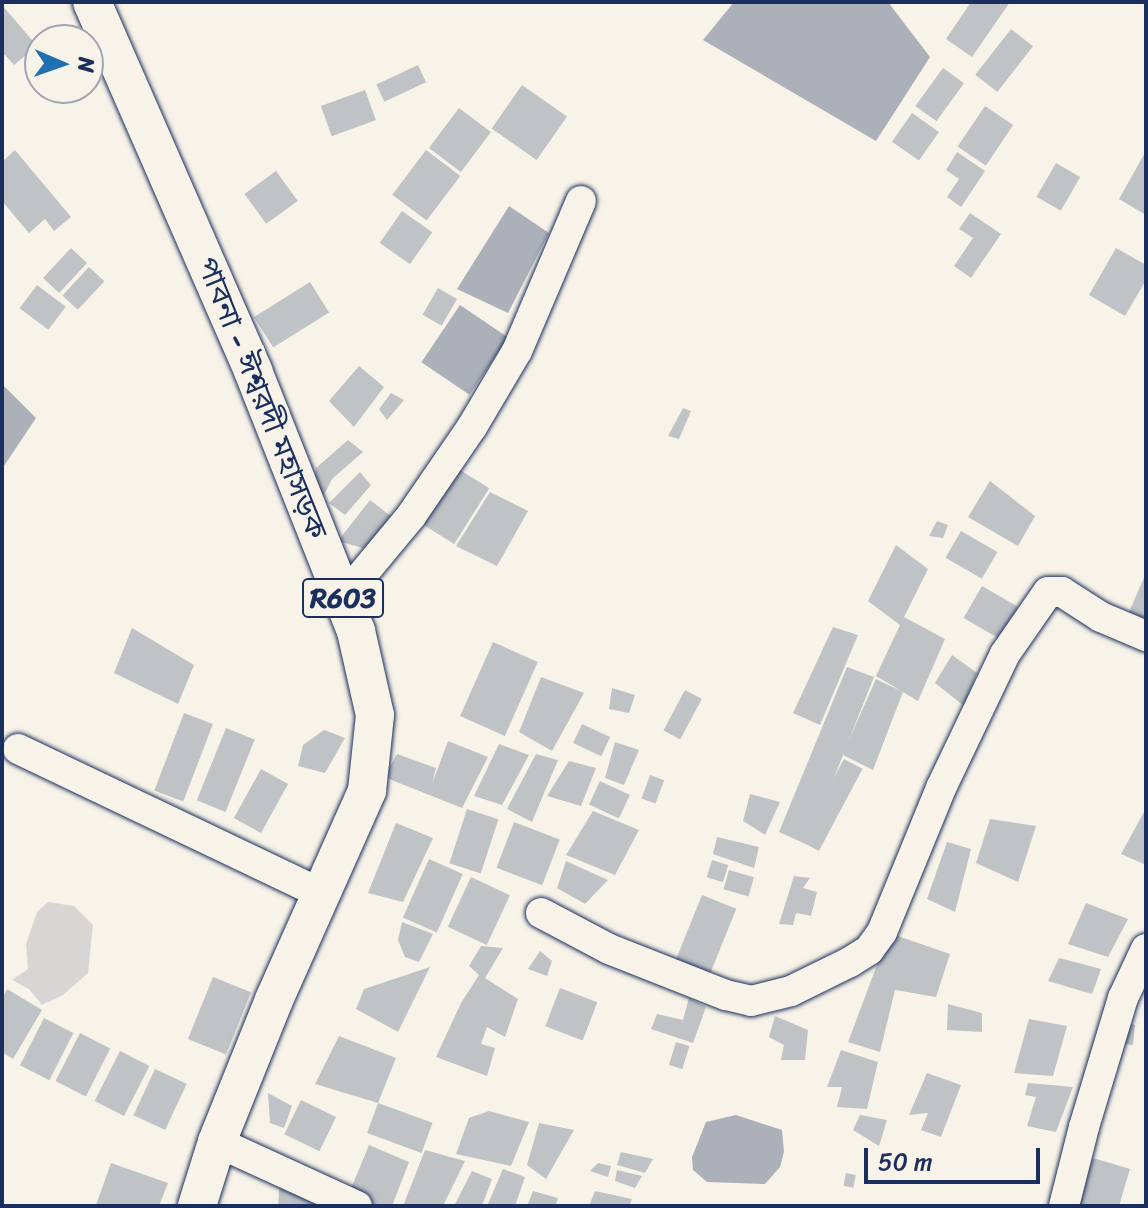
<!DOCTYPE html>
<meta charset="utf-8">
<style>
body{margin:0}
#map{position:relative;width:1148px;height:1208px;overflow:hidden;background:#f7f3e8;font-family:Sriracha,"Noto Sans Bengali",sans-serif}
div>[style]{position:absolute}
.green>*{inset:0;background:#d7d6d4}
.water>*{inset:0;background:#acb0b9;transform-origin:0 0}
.building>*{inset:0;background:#c0c3c5;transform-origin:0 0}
.roads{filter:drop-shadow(0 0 2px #1b2f5e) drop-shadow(0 0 2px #1b2f5e)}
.minor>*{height:30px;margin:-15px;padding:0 15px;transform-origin:15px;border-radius:15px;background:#f7f3e8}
.major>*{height:38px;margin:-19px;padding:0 19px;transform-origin:19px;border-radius:19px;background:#f7f3e8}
span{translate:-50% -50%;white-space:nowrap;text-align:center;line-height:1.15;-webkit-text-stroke:6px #f7f3e8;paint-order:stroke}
.shield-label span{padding:2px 6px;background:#f7f3e8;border:2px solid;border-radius:6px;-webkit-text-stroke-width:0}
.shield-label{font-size:28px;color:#1b2f5e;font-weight:700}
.street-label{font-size:30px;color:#1b2f5e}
.frame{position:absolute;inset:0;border:4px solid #1b2f5e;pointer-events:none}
.north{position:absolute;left:24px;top:24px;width:80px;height:80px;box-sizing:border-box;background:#f7f3e8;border:2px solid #9fa5b1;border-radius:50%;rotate:92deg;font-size:22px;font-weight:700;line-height:32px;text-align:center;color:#1b2f5e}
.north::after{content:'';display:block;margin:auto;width:28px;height:36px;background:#1f6fb2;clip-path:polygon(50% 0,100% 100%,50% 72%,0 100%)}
.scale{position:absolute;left:864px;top:1148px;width:176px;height:36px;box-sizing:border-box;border:4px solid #1b2f5e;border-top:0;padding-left:10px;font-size:24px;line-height:28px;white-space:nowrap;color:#1b2f5e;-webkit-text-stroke:6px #f7f3e8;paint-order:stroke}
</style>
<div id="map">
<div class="green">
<i style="clip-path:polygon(48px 902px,74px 906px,93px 925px,88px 973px,63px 995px,42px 1005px,29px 989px,12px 980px,28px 969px,26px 944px,37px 912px)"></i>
</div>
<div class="water">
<i style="clip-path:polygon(734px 2px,888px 2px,930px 57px,876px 141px,703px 40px)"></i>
<i style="clip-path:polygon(509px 206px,549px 233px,508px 313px,457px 289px)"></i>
<i style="left:460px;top:305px;width:58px;height:69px;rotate:34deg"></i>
<i style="clip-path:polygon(2px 384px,36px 418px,2px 469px)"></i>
<i style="clip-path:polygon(736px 1115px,782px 1130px,784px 1152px,780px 1167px,765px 1184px,707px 1182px,693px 1170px,692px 1157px,706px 1122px)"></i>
</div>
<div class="building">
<i style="clip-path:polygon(971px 2px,1010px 2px,972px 57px,946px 39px)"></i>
<i style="clip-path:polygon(2px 5px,37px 46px,14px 65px,5px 55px,2px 57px)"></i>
<i style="left:1011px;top:29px;width:28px;height:58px;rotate:38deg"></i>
<i style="left:418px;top:65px;width:19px;height:46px;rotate:65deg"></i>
<i style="left:943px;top:68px;width:26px;height:47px;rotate:36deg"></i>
<i style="left:522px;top:85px;width:55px;height:53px;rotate:35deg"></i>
<i style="left:365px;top:90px;width:32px;height:47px;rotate:70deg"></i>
<i style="left:985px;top:106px;width:34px;height:49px;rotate:34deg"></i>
<i style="left:459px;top:108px;width:40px;height:50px;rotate:37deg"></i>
<i style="left:912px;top:113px;width:33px;height:35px;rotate:35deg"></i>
<i style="clip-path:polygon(15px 150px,71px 217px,54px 231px,45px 219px,29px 233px,2px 201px,2px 162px)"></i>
<i style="left:426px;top:150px;width:43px;height:56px;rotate:37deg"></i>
<i style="clip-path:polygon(1146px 151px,1146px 215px,1119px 199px)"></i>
<i style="clip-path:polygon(957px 152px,985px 171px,961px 207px,947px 197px,959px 179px,946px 170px)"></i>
<i style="left:1056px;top:163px;width:28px;height:39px;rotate:30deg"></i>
<i style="left:276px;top:171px;width:37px;height:39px;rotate:54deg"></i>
<i style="left:402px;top:211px;width:37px;height:39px;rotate:35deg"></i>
<i style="clip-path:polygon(970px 213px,1001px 234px,971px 278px,954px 266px,973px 238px,959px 229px)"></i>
<i style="left:71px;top:248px;width:22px;height:41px;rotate:43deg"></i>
<i style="clip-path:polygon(1116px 248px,1146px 265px,1146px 280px,1125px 316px,1089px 295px)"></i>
<i style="left:89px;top:267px;width:21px;height:39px;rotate:43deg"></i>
<i style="left:310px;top:282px;width:36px;height:66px;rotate:58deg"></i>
<i style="left:37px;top:285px;width:36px;height:29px;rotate:37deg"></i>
<i style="left:438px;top:288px;width:22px;height:31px;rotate:30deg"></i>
<i style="clip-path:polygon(359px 366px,384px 387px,354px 427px,329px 401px)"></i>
<i style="clip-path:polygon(391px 393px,404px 400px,387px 420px,379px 409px)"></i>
<i style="clip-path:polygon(683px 408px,691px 411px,679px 439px,668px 436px)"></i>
<i style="clip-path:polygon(348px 440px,363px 452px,332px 479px,322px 499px,310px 496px,316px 468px)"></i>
<i style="left:457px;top:468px;width:38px;height:66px;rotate:32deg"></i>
<i style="clip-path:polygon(360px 472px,371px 485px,345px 515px,329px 503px)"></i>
<i style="clip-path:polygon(990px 481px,1035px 516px,1018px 546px,968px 517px)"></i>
<i style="clip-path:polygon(490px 492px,528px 511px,497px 566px,456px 546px)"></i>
<i style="clip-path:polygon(370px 500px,396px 520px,366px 549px,338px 541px)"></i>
<i style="clip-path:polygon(937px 521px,948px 525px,943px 538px,929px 536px)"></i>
<i style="left:961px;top:531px;width:42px;height:31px;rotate:30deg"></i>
<i style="clip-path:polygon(896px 545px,928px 569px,904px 617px,945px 639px,918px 701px,876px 676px,900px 625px,868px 601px)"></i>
<i style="clip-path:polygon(1146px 573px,1146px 617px,1145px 619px,1129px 612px)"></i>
<i style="left:982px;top:586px;width:42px;height:37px;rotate:30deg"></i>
<i style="clip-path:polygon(833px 627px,858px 635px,820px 725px,793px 713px)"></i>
<i style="clip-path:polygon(132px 628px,194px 665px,178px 704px,114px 673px)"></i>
<i style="left:493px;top:642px;width:49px;height:81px;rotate:24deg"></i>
<i style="clip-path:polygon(952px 655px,977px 673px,964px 706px,935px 683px)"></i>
<i style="clip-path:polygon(847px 667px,874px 677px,848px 742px,876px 679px,903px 692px,873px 770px,843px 755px,808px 845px,779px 832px)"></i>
<i style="clip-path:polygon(541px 677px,584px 693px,552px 751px,519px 732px)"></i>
<i style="clip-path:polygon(612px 688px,635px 695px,629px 713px,609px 709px)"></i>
<i style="left:685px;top:690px;width:19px;height:46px;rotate:28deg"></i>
<i style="left:184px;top:713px;width:31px;height:83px;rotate:21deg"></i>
<i style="left:582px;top:724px;width:31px;height:21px;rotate:25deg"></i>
<i style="left:226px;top:728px;width:31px;height:78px;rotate:22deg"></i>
<i style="clip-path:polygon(324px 730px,345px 738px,325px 773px,298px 766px,303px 745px)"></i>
<i style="clip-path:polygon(448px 741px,488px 757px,462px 808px,384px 777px,397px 754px,436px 768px,432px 784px)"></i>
<i style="clip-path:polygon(615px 742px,639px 750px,624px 785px,605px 778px)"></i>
<i style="clip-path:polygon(499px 744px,529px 755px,502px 805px,474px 796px)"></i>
<i style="clip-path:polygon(536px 754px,558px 760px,532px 822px,507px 809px)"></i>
<i style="left:844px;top:759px;width:21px;height:93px;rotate:28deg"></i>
<i style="clip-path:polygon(569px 761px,596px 768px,581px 806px,547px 796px)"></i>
<i style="left:261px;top:769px;width:31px;height:56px;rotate:29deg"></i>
<i style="left:650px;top:775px;width:15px;height:25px;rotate:20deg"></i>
<i style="left:600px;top:781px;width:33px;height:26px;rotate:25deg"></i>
<i style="clip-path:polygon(750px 794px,780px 802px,765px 835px,743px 821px)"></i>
<i style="left:467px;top:809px;width:33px;height:57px;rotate:18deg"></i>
<i style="clip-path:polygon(593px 811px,639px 830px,615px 875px,566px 855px)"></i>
<i style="clip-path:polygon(1144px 812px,1146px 813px,1146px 865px,1121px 854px)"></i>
<i style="clip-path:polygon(990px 819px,1036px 826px,1018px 882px,976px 863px)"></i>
<i style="left:514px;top:822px;width:49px;height:49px;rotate:21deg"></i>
<i style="clip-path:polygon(396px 823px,433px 838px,403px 902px,368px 893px)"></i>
<i style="clip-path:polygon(717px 837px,759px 847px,754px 868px,713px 854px)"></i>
<i style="clip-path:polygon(947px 842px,971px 849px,955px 912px,927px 899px)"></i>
<i style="left:429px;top:859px;width:37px;height:64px;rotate:24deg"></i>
<i style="left:712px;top:860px;width:17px;height:18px;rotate:17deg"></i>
<i style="clip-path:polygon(566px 861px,608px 880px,585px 904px,557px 888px)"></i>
<i style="left:729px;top:870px;width:26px;height:20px;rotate:16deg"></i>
<i style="clip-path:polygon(794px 876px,810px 878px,803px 888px,817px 892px,811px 916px,796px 913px,793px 925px,779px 924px)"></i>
<i style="left:471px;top:877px;width:43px;height:55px;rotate:25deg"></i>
<i style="left:702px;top:895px;width:37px;height:69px;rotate:22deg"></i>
<i style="clip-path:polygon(1086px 903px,1128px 919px,1108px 957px,1068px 944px)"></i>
<i style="clip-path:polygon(402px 922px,433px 934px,419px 962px,405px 957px,398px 940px)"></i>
<i style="clip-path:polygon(889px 933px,950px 954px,936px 997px,895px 990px,880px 1052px,848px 1042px)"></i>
<i style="clip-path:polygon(481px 946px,503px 948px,485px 978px,518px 999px,505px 1037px,487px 1027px,481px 1044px,495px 1048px,487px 1076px,436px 1057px,461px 1003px,479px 975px,469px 966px)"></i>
<i style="clip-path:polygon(540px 951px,552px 961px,547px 976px,528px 969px)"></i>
<i style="clip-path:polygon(1059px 958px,1101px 969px,1092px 994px,1048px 981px)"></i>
<i style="clip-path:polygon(430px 967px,398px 1032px,356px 1009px,364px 989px)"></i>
<i style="left:213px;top:977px;width:41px;height:67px;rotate:22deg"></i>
<i style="left:560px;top:988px;width:40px;height:41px;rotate:21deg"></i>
<i style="clip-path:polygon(7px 989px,42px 1010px,13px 1059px,2px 1052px,2px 999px)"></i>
<i style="clip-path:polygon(689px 998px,706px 1007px,693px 1043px,651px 1029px,657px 1014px,683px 1020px)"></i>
<i style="clip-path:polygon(948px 1004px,982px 1013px,982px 1032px,947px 1030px)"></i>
<i style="clip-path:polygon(775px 1016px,808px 1030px,805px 1060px,781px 1060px,784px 1045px,769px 1037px)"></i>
<i style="left:44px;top:1018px;width:33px;height:53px;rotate:27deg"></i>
<i style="clip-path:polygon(1029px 1019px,1067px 1026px,1053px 1076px,1014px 1073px)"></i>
<i style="clip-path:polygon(1119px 1020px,1135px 1025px,1133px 1045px,1115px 1043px)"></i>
<i style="left:80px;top:1033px;width:34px;height:54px;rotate:27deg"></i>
<i style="clip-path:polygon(339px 1036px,396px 1058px,378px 1103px,315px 1084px)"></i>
<i style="left:676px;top:1042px;width:14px;height:24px;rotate:17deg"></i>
<i style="clip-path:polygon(841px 1050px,878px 1062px,867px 1109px,837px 1107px,842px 1087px,827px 1087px)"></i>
<i style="left:120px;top:1051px;width:33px;height:56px;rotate:27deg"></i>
<i style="left:155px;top:1069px;width:35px;height:51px;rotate:25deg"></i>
<i style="clip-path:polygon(927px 1073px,961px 1085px,941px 1137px,921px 1130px,928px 1113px,909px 1115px)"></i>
<i style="clip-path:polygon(1028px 1083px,1073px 1087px,1056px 1132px,1027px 1126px,1036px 1097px,1025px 1095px)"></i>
<i style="clip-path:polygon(268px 1093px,292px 1106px,284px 1128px,270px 1123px)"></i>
<i style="left:301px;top:1100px;width:39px;height:38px;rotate:26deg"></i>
<i style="left:378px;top:1103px;width:58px;height:32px;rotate:20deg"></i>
<i style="clip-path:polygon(489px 1111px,529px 1122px,511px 1166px,456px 1154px,469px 1118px)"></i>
<i style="clip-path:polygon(860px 1115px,887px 1120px,879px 1146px,853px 1130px)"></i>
<i style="clip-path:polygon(539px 1123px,574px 1130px,546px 1179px,527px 1165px)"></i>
<i style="clip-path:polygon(369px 1145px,409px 1162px,392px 1206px,377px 1206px,350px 1191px)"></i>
<i style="clip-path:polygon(425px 1150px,465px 1161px,443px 1206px,403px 1206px)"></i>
<i style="clip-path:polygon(621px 1152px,653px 1159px,645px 1173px,617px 1165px)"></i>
<i style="clip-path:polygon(1093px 1158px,1130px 1169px,1119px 1206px,1077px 1206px)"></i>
<i style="clip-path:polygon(111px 1163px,168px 1183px,159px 1206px,96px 1205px)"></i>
<i style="clip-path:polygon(598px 1163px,611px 1166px,608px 1177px,590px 1171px)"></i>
<i style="clip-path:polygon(503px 1169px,525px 1177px,515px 1206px,487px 1206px)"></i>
<i style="clip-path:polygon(617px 1170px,642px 1176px,635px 1188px,615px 1181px)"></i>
<i style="clip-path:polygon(472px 1171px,492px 1179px,482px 1206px,454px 1206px)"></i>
<i style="left:846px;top:1173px;width:10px;height:13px;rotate:11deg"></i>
<i style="clip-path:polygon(280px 1177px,330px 1206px,278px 1206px)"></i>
<i style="clip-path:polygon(533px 1191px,558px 1198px,555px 1206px,527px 1206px)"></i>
<i style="clip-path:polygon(595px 1191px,632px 1199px,629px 1206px,589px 1206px)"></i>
</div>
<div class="roads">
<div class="minor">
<i style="left:343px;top:598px;width:107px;rotate:-50.3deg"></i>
<i style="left:411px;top:516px;width:108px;rotate:-55.6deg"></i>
<i style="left:472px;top:427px;width:88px;rotate:-59.4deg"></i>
<i style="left:517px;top:351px;width:163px;rotate:-66.9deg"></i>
<i style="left:18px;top:749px;width:337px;rotate:25.5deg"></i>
<i style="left:541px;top:913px;width:77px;rotate:27.9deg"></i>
<i style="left:609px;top:949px;width:126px;rotate:21.5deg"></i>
<i style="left:726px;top:995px;width:26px;rotate:13deg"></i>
<i style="left:751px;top:1001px;width:41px;rotate:-14deg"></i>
<i style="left:791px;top:991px;width:66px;rotate:-26.2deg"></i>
<i style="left:850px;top:962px;width:22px;rotate:-32deg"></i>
<i style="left:869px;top:950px;width:22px;rotate:-54deg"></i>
<i style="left:882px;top:932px;width:156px;rotate:-67.7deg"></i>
<i style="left:941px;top:788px;width:148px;rotate:-64.5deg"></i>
<i style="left:1005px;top:654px;width:75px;rotate:-55.3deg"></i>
<i style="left:1048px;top:592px;width:14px"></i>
<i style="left:1062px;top:592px;width:46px;rotate:32.7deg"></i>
<i style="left:1101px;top:617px;width:49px;rotate:22.9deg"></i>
<i style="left:217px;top:1142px;width:154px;rotate:24.6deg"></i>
<i style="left:1064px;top:1206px;width:81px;rotate:-75.8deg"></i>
<i style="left:1084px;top:1127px;width:135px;rotate:-73.2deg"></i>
<i style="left:1123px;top:998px;width:54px;rotate:-64.9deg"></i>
</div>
<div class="major">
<i style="left:92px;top:2px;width:403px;rotate:66.4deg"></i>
<i style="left:253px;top:371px;width:280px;rotate:68.4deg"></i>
<i style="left:356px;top:631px;width:86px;rotate:77.3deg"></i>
<i style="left:375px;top:715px;width:76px;rotate:96deg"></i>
<i style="left:367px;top:791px;width:229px;rotate:114deg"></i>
<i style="left:274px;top:1000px;width:153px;rotate:111.9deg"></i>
<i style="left:217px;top:1142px;width:67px;rotate:107.4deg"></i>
</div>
</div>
<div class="shield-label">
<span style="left:343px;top:598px">R603</span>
</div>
<div class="street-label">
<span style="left:262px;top:398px;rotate:68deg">পাবনা - ঈশ্বরদী মহাসড়ক</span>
</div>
<div class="frame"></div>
<div class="north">N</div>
<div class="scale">50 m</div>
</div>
